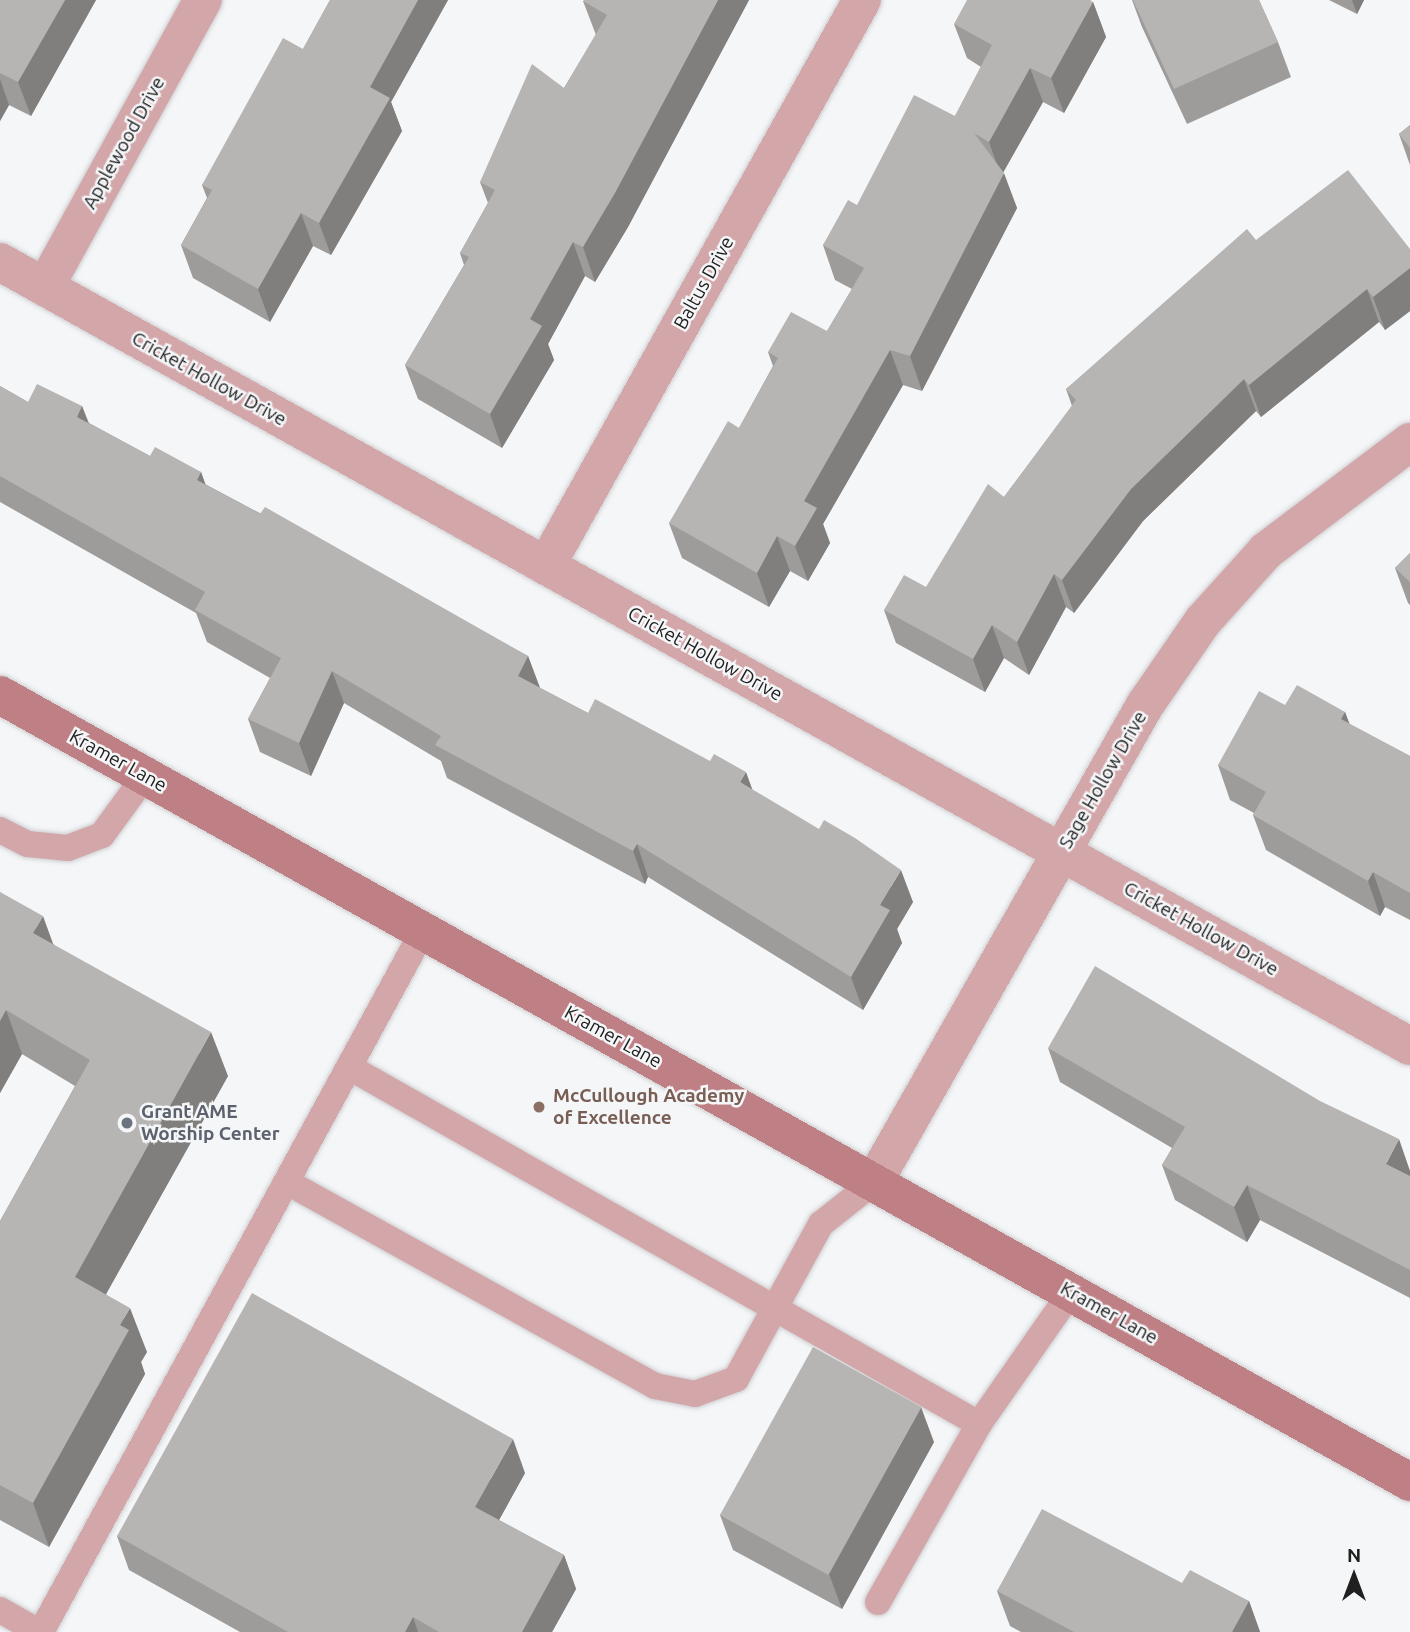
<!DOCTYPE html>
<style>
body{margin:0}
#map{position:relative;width:1410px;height:1632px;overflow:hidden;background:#f5f6f8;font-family:Ubuntu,sans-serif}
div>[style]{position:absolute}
.roads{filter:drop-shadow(0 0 2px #cfcfd1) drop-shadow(0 0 2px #cfcfd1)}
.lane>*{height:26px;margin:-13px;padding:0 13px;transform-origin:13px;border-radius:13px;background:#d3a7aa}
.street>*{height:38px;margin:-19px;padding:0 19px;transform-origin:19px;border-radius:19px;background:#d3a7aa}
.secondary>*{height:38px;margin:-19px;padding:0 19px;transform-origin:19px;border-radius:19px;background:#bf8085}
.wall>*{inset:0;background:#9d9c9b}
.shaded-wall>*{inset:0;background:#807f7e}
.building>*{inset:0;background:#b7b5b4;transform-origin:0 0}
.dots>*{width:19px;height:19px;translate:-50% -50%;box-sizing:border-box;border:4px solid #f5f6f8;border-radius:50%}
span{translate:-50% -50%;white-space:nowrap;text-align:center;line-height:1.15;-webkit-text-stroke:5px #f5f6f8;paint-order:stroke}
.street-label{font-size:19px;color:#202021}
.education-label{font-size:19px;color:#785e54;font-weight:700}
.left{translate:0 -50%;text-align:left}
.worship-label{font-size:19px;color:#5b616d;font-weight:700}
.north{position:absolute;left:1319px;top:1541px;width:70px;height:70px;-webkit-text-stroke:5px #f5f6f8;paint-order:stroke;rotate:0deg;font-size:19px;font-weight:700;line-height:28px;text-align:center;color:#202021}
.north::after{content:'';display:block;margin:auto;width:24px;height:32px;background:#202021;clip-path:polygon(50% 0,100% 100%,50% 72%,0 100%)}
</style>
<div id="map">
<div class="roads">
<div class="lane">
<i style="left:0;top:830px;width:31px;rotate:27deg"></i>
<i style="left:28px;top:844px;width:40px;rotate:5.7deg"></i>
<i style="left:68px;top:848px;width:36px;rotate:-21deg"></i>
<i style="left:102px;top:835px;width:73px;rotate:-53.9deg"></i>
<i style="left:349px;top:1067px;width:724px;rotate:29.54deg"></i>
<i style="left:979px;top:1424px;width:161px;rotate:-55.1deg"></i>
<i style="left:287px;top:1182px;width:421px;rotate:29deg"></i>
<i style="left:655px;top:1386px;width:41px;rotate:11.3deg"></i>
<i style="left:695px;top:1394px;width:44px;rotate:-20.1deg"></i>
<i style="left:736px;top:1379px;width:177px;rotate:-61.3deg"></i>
<i style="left:821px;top:1224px;width:68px;rotate:-38.4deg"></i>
<i style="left:878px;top:1602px;width:205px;rotate:-60.4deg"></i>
<i style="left:0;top:1610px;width:45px;rotate:29.4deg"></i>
<i style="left:41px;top:1632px;width:798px;rotate:-61.41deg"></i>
</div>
<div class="street">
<i style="left:0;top:262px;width:1613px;rotate:29.08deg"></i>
<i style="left:45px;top:287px;width:328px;rotate:-61.2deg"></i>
<i style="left:546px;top:566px;width:648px;rotate:-60.83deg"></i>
<i style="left:874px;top:1182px;width:549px;rotate:-60.4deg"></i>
<i style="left:1145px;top:705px;width:102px;rotate:-55.4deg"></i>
<i style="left:1203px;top:621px;width:94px;rotate:-48deg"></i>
<i style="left:1266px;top:551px;width:181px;rotate:-37.1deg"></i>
</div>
<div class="secondary">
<i style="left:0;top:695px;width:1615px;rotate:29.17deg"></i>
</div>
</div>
<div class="wall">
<i style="clip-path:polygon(0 0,96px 0,31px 116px,9px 105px,0 121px)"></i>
<i style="clip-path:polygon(330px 0,448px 0,391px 102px,402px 131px,331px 255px,313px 246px,270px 322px,193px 278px,181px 245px,207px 198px,202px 185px,303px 49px)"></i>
<i style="clip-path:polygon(749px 0,628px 227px,595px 282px,585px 276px,548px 344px,554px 360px,502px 448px,418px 399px,405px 365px,464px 265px,460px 253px,488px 203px,480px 182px,564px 88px,596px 35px,583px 1px)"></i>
<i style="clip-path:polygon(1132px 0,1259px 0,1278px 42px,1291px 77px,1187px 124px,1142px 27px)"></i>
<i style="clip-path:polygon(1329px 0,1364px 0,1357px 14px)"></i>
<i style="clip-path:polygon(1093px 2px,1106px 37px,1064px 113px,1043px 102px,1003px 173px,1017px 208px,922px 391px,903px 385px,823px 524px,830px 543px,808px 581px,790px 571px,769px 607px,682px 558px,669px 523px,739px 428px,773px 366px,768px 352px,827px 331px,852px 289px,835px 280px,823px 245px,857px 205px,955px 116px,981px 67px,967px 58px,954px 24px)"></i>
<i style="clip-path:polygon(1410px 125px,1410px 165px,1399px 134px)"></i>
<i style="clip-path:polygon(1256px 240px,1410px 249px,1410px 311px,1385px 330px,1379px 322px,1261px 417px,1256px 411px,1143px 521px,1074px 613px,1066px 607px,1029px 675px,1004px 658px,985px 692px,896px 643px,884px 610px,926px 587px,1004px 497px,1072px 406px,1066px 389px)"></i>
<i style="clip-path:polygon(0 386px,28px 402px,82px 406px,89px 423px,150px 456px,201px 472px,205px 484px,528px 656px,540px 688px,588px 713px,752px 790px,913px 902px,897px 929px,902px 943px,863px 1010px,648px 877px,645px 884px,447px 778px,441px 761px,344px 703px,311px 776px,260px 752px,248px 719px,270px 678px,207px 642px,196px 613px,0 502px)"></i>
<i style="clip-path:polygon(1410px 553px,1410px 605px,1408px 603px,1395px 568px)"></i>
<i style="clip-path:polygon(1285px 705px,1345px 712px,1349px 724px,1410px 756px,1410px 920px,1385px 907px,1380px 916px,1266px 850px,1253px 815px,1254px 813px,1230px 800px,1218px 765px)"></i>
<i style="clip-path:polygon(0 892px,53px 944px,228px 1076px,106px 1294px,147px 1352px,141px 1362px,145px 1374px,49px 1547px,0 1520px,0 1221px,75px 1086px,22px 1054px,0 1093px)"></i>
<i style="clip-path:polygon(1048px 1048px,1410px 1171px,1410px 1298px,1260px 1220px,1247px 1242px,1175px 1200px,1162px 1165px,1172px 1148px,1060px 1082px)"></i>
<i style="clip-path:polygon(934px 1442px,842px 1609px,733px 1550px,720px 1515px)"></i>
<i style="clip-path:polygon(525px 1473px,499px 1520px,564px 1555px,576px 1589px,552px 1632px,240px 1632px,129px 1570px,117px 1536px)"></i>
<i style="clip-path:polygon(1182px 1583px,1249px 1601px,1260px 1632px,1021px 1632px,1010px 1626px,997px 1591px)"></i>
</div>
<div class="shaded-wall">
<i style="clip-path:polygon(65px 0,96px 0,31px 116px,18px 82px)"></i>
<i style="clip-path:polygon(418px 0,448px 0,391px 102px,402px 131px,331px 255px,319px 223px,370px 87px)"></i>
<i style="clip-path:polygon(718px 0,749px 0,628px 227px,595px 282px,583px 247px)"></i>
<i style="clip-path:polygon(1352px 0,1364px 0,1357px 14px)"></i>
<i style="clip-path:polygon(1093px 2px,1106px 37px,1064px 113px,1051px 78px)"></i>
<i style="clip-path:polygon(1030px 68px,1043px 102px,1001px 176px,989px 142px)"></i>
<i style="clip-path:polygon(0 79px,9px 105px,0 121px)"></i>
<i style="clip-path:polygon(1004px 173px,1017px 208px,922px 391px,910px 356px)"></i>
<i style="clip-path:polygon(301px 213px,313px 246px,270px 322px,258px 289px)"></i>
<i style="clip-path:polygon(573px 242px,585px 276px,548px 344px,554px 360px,502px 448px,490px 414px,530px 319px)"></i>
<i style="clip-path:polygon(1410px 268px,1410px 311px,1385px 330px,1373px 297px)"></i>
<i style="clip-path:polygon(1367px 289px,1379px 322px,1261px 417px,1249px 385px)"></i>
<i style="clip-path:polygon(890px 350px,903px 385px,823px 524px,830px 543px,808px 581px,795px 546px,804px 501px)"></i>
<i style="clip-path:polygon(1244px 379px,1256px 411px,1143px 521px,1074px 613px,1062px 580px,1131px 489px)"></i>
<i style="clip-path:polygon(82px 406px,94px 439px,77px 417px)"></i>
<i style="clip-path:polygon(201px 472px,213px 505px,197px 480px)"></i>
<i style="clip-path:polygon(777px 536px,790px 571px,769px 607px,757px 573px)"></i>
<i style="clip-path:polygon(1054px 574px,1066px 607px,1029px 675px,1017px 642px)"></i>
<i style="clip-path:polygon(992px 625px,1004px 658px,985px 692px,973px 659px)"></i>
<i style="clip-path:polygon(528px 656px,540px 688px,518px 676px)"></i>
<i style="clip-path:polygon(332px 671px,344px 703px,311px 776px,299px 743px)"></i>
<i style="clip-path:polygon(1345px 712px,1358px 746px,1341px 719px)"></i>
<i style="clip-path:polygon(746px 772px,758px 805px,740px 782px)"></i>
<i style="clip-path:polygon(637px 844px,648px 877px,645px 884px,633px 851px)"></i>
<i style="clip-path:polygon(901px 870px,913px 902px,897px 929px,902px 943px,863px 1010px,851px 977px,880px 905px)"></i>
<i style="clip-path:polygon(1373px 872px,1385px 907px,1380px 916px,1368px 881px)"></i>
<i style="clip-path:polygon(43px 916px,59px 960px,33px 933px)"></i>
<i style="clip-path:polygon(6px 1010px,22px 1054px,0 1093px,0 1021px)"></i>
<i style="clip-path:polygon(211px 1032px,228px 1076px,91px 1321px,75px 1277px)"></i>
<i style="clip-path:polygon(1399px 1139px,1410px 1171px,1410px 1177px,1386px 1164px)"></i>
<i style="clip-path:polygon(1247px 1185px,1260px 1220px,1247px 1242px,1234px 1207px)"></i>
<i style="clip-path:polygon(130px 1308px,147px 1352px,141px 1362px,145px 1374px,49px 1547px,33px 1503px,120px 1325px)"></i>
<i style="clip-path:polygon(921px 1407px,934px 1442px,842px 1609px,829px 1574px)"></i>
<i style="clip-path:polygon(513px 1439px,525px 1473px,488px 1540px,475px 1507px)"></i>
<i style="clip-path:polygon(564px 1555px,576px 1589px,552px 1632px,522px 1632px)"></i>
<i style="clip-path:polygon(1249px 1601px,1260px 1632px,1232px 1632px)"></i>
<i style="clip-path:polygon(413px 1617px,418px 1632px,405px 1632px)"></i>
</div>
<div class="building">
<i style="clip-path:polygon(0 0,65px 0,18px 82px,0 73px)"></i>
<i style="clip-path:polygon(330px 0,418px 0,370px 87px,390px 98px,319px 223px,301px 213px,258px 289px,181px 245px,212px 190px,202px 185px,283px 38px,303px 49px)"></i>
<i style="clip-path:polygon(584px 0,718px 0,615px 193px,583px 247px,573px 242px,530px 319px,542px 326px,490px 414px,405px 365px,469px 257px,460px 253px,495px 190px,480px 182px,532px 64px,564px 88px,607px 15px,583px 1px)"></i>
<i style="clip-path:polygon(967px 0,1090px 0,1093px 2px,1051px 78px,1030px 68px,989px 142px,974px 133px,1004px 173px,910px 356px,890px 350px,804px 501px,817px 508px,795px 546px,777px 536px,757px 573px,669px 523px,728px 421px,739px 428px,778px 358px,768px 352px,791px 312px,827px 331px,864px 268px,823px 245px,848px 200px,857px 205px,914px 95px,955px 116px,992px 45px,954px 24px)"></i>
<i style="clip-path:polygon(1133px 0,1259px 0,1278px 42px,1174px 89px)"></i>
<i style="clip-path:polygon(1410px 125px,1410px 148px,1399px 134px)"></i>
<i style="clip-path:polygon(1348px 170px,1410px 249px,1410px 268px,1373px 297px,1367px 289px,1249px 385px,1244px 379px,1131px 489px,1062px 580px,1054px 574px,1017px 642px,992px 625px,973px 659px,884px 610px,904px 575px,926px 587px,988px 484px,1004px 497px,1076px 400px,1066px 389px,1247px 229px,1256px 240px)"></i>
<i style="clip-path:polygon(37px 384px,82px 406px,77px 417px,150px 456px,155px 447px,201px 472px,197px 480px,260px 514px,265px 507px,528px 656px,518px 676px,588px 713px,595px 699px,710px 761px,714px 754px,746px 772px,740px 782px,819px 829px,824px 820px,855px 838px,901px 870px,880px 905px,890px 910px,851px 977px,637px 844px,633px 851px,435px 745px,441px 736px,332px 671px,299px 743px,248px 719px,281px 658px,195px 610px,205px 592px,0 476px,0 386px,28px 402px)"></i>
<i style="clip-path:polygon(1410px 553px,1410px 582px,1395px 568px)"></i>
<i style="clip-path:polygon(1297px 685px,1345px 712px,1341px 719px,1410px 756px,1410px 893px,1373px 872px,1368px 881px,1253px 815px,1266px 792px,1218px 765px,1259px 691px,1285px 705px)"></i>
<i style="clip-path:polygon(0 892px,43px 916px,33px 933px,211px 1032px,75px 1277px,130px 1308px,120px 1325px,129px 1330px,33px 1503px,0 1485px,0 1221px,90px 1060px,6px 1010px,0 1021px)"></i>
<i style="clip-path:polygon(1095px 966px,1320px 1101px,1399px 1139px,1386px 1164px,1410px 1176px,1410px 1270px,1247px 1185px,1234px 1207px,1162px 1165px,1185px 1127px,1048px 1048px)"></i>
<i style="clip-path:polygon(252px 1293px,513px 1439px,475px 1507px,564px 1555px,522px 1632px,439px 1632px,413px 1617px,405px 1632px,288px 1632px,117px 1536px)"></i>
<i style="left:813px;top:1347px;width:124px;height:192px;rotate:29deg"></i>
<i style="clip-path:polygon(1042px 1509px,1182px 1583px,1190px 1570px,1249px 1601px,1232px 1632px,1074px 1632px,997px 1591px)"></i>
</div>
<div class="dots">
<i style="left:539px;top:1107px;background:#8d6e63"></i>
<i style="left:127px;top:1123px;background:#6b7280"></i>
</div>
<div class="street-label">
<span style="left:124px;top:143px;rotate:-61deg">Applewood Drive</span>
<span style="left:704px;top:283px;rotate:-61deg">Baltus Drive</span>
<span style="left:209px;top:379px;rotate:29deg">Cricket Hollow Drive</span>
<span style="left:705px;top:654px;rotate:29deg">Cricket Hollow Drive</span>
<span style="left:118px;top:761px;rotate:29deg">Kramer Lane</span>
<span style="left:1103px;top:780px;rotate:-60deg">Sage Hollow Drive</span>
<span style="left:1201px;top:929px;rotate:29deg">Cricket Hollow Drive</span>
<span style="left:613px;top:1037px;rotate:29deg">Kramer Lane</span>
<span style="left:1109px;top:1313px;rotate:29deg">Kramer Lane</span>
</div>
<div class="education-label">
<span class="left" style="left:553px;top:1107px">McCullough Academy<br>of Excellence</span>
</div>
<div class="worship-label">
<span class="left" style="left:141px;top:1123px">Grant AME<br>Worship Center</span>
</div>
<div class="north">N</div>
</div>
